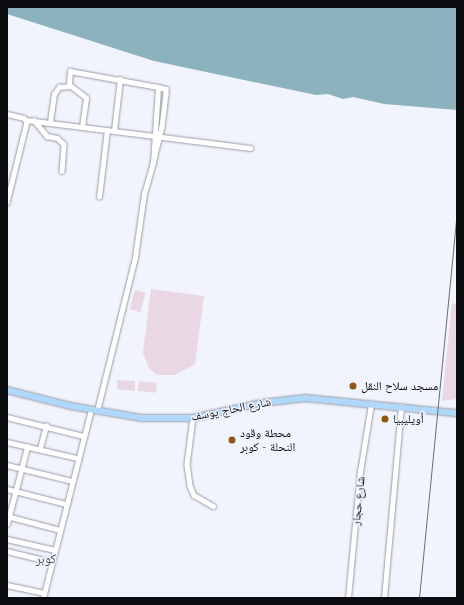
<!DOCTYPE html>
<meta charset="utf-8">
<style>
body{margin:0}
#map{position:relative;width:464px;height:605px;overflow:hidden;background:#f1f3fd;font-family:Quicksand,"Noto Naskh Arabic",sans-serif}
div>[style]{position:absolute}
.green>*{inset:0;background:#e9d7e4;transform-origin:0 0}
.water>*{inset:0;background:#8cb3bd}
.roads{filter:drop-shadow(0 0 1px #9a9ca5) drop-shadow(0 0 1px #9a9ca5)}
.minor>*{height:4.5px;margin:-2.25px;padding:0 2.25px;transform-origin:2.25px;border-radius:2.25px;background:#fff}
.major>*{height:5.5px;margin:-2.75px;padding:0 2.75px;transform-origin:2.75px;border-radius:2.75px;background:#afd8fb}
.rail>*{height:1px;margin:-0.5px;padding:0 0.5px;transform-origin:0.5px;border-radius:0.5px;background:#6b6c72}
.dots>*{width:11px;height:11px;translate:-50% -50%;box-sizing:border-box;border:2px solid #f1f3fd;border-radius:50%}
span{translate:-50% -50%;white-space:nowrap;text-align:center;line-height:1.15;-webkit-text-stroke:3px #f1f3fd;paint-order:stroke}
.poi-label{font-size:12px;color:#0c0d10}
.left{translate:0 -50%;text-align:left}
.street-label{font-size:12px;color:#0c0d10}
.neighbourhood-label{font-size:13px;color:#45474f}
.frame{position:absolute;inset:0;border:8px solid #0c0d10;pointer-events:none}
</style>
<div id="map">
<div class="green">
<i style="clip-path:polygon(151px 289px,204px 296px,195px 364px,175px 375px,157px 375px,149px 368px,143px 353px)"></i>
<i style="left:135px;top:290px;width:11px;height:20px;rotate:15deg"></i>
<i style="clip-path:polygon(452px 303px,457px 304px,457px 399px,442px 401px)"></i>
<i style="clip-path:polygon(117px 380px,135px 381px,135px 391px,117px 389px)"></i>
<i style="left:139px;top:381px;width:18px;height:10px;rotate:6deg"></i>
</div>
<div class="water">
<i style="clip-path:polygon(7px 7px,457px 7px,457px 110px,384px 104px,353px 97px,343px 99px,328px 94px,316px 95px,154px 61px,7px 14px)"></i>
</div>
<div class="roads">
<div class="minor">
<i style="left:158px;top:87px;width:8px;rotate:14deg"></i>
<i style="left:166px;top:89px;width:5px;rotate:90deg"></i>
<i style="left:166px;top:94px;width:33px;rotate:97deg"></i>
<i style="left:162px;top:127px;width:37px;rotate:104deg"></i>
<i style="left:153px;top:163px;width:76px;rotate:-86.2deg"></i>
<i style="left:7px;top:114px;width:17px;rotate:13deg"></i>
<i style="left:24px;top:118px;width:5px;rotate:53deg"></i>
<i style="left:27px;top:122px;width:83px;rotate:103.9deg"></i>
<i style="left:26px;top:120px;width:226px;rotate:7.1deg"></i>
<i style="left:34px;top:120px;width:21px;rotate:51deg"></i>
<i style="left:47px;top:136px;width:10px;rotate:11deg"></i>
<i style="left:57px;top:138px;width:9px;rotate:41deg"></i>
<i style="left:64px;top:144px;width:27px;rotate:94deg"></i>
<i style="left:50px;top:122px;width:28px;rotate:-82deg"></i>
<i style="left:54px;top:94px;width:9px;rotate:-54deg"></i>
<i style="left:59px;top:87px;width:11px;rotate:-5deg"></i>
<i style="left:82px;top:127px;width:29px;rotate:-82deg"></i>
<i style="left:86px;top:98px;width:21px;rotate:-143deg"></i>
<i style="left:69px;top:85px;width:14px;rotate:-86deg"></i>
<i style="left:70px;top:71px;width:89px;rotate:10.3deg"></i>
<i style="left:114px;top:131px;width:52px;rotate:-83.4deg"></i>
<i style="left:99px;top:197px;width:67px;rotate:-83.2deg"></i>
<i style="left:97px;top:411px;width:159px;rotate:-76.1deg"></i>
<i style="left:135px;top:257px;width:64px;rotate:-81.9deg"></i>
<i style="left:144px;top:194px;width:32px;rotate:-74deg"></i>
<i style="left:7px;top:417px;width:78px;rotate:14deg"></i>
<i style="left:193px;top:418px;width:46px;rotate:97.4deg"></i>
<i style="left:187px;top:464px;width:22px;rotate:82deg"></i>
<i style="left:190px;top:486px;width:10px;rotate:66deg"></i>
<i style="left:194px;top:495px;width:22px;rotate:30deg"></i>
<i style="left:7px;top:442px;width:72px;rotate:12.9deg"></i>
<i style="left:40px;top:448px;width:23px;rotate:-75deg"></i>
<i style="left:7px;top:465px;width:67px;rotate:13.8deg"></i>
<i style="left:7px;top:489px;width:61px;rotate:14.3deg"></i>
<i style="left:7px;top:516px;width:55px;rotate:14.8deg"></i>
<i style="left:7px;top:524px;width:80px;rotate:-75.4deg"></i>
<i style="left:7px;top:539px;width:49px;rotate:12.9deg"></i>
<i style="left:7px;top:551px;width:46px;rotate:13.7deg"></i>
<i style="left:7px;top:585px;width:38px;rotate:12deg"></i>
<i style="left:43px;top:598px;width:194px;rotate:-75.7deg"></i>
<i style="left:348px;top:598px;width:127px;rotate:-84.6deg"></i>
<i style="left:360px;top:472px;width:69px;rotate:-80.8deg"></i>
<i style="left:384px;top:598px;width:192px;rotate:-84.9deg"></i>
</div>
<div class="major">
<i style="left:7px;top:390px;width:66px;rotate:14deg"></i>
<i style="left:71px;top:406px;width:72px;rotate:9.6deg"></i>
<i style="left:142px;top:418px;width:51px"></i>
<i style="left:193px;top:418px;width:70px;rotate:-12.4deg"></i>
<i style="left:261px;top:403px;width:45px;rotate:-6.3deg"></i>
<i style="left:306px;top:398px;width:152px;rotate:5.7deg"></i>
</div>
</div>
<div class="rail">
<i style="left:419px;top:598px;width:388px;rotate:-84.4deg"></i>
</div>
<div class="dots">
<i style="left:353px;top:386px;background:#8f570e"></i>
<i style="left:385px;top:419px;background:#8f570e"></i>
<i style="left:232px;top:440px;background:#8f570e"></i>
</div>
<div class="poi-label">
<span class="left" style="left:361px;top:386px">مسجد سلاح النقل</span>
<span class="left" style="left:393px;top:419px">أويليبيا</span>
<span class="left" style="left:240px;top:440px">محطة وقود<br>النحلة - كوبر</span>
</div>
<div class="street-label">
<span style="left:231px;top:409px;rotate:-11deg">شارع الحاج يوسف</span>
<span style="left:358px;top:501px;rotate:-84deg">شارع حجار</span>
</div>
<div class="neighbourhood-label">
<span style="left:46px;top:558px">كوبر</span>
</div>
<div class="frame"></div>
</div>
